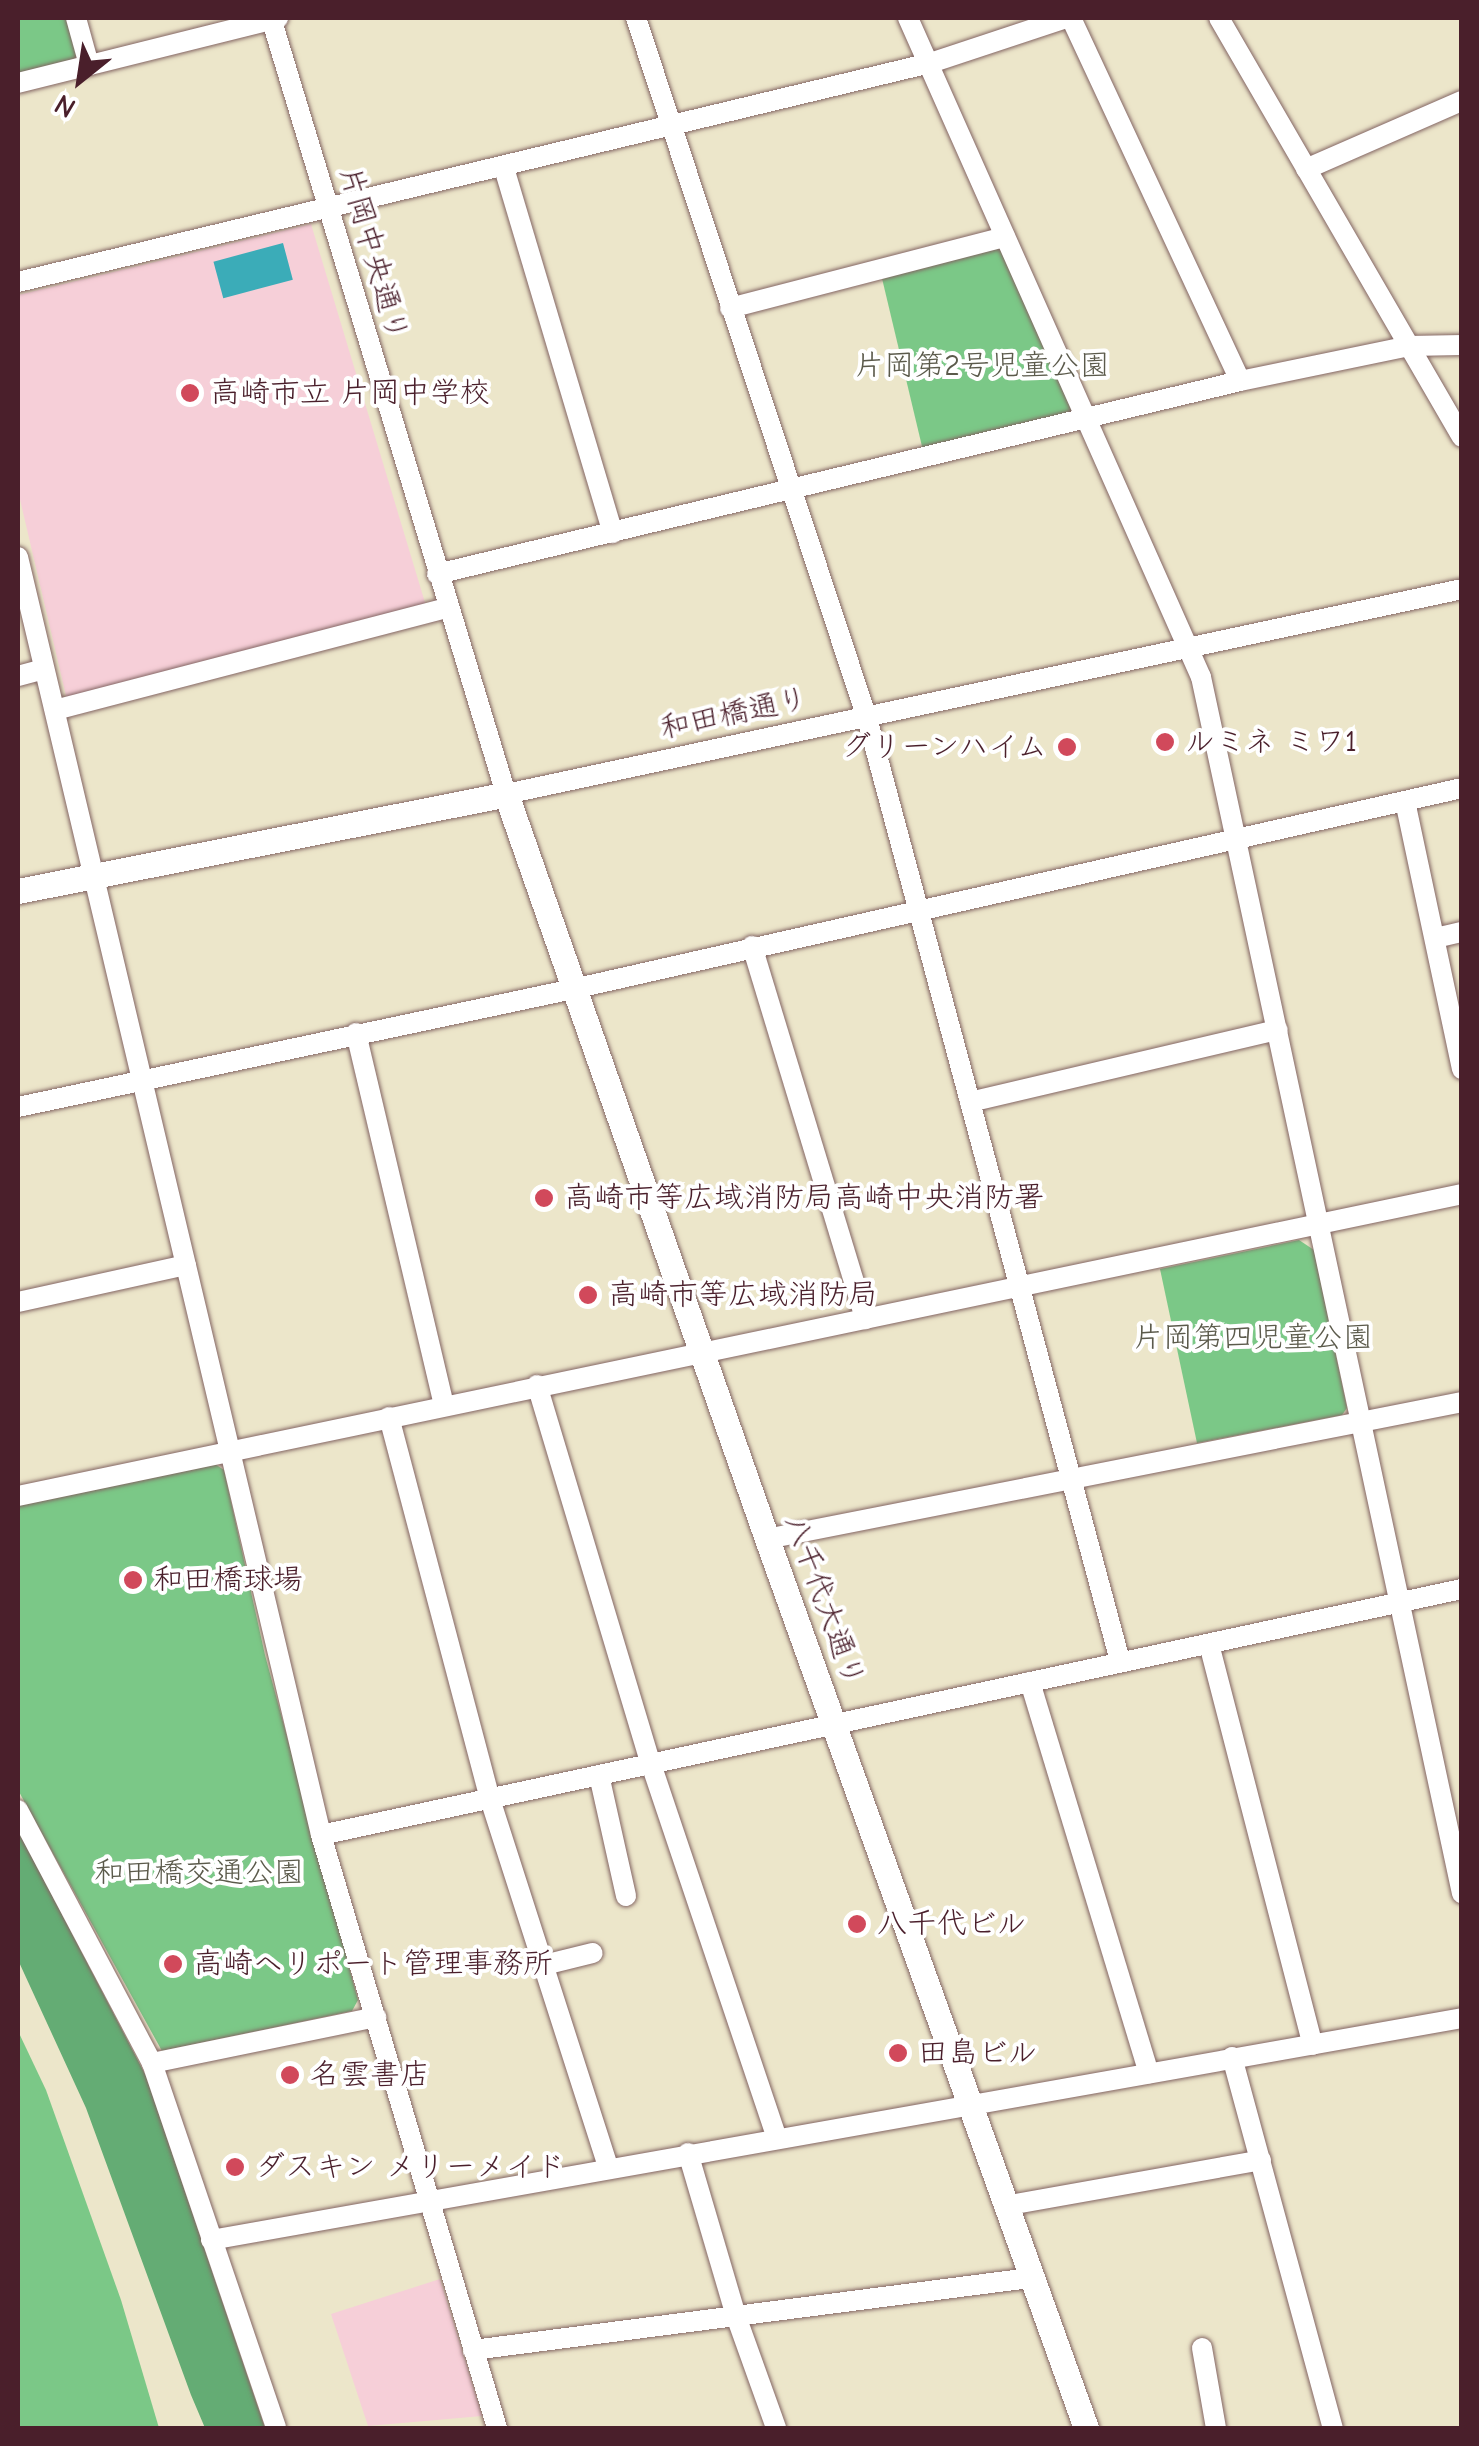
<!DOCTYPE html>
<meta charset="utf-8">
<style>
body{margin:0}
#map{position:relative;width:1479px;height:2446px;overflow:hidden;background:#ece6ca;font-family:"Comic Neue","Klee One",sans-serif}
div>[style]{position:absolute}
.built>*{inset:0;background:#f6cfd8}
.green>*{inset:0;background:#7bc887}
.forest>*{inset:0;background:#64ac74}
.water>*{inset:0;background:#3bacb8;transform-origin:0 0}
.roads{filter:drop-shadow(0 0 2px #836563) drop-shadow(0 0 2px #836563)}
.minor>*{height:20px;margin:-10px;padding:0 10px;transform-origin:10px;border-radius:10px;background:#fff}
.major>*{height:25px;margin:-12.5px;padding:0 12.5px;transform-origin:12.5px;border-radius:12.5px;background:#fff}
.dots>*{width:28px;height:28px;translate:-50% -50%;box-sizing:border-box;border:5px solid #fff;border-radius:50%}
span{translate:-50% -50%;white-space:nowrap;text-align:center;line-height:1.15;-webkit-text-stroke:8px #fff;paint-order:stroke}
.street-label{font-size:30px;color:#4a1f2b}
.park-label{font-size:30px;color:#5b5a4b}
.poi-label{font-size:30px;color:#4a1f2b}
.left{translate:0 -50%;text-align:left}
.right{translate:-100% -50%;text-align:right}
.frame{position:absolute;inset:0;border:20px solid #4a1f2b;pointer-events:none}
.north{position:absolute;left:30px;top:30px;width:100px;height:100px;-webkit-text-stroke:8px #fff;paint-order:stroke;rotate:210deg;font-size:28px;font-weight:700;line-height:40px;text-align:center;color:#4a1f2b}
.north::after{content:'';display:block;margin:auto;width:35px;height:45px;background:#4a1f2b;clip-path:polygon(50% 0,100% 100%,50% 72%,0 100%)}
</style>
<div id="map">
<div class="built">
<i style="clip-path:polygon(311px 224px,426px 606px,67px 700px,18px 491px,18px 295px)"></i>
<i style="clip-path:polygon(440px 2279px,482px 2416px,368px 2426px,331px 2314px)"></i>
</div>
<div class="green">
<i style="clip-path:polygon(18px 18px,70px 18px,79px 52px,74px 60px,18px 73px)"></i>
<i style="clip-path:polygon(1005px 237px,1090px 420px,925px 459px,880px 270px)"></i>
<i style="clip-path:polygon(1299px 1240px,1314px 1250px,1347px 1408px,1342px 1415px,1197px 1443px,1160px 1269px)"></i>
<i style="clip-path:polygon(215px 1464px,224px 1470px,265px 1655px,358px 2000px,352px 2011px,162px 2051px,18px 1790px,18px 1505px)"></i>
<i style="clip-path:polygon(18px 2031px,46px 2090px,121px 2300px,159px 2428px,18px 2428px)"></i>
</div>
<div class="forest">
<i style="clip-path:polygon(18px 1830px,146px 2076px,265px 2428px,205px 2428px,191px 2395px,86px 2108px,18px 1960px)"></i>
</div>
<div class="water">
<i style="left:283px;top:243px;width:38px;height:72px;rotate:75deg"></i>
</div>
<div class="roads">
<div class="minor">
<i style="left:76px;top:18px;width:49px;rotate:74.5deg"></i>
<i style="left:271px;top:18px;width:811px;rotate:73.15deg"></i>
<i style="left:506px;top:794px;width:978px;rotate:-12.1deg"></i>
<i style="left:636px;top:18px;width:737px;rotate:71.74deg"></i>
<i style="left:867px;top:718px;width:976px;rotate:74.98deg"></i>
<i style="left:908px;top:18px;width:721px;rotate:66.03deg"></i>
<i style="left:1201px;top:677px;width:1244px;rotate:77.89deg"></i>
<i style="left:1071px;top:18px;width:400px;rotate:65deg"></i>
<i style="left:1219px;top:18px;width:484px;rotate:59.9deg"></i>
<i style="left:18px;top:83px;width:268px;rotate:-14deg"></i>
<i style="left:504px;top:168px;width:381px;rotate:73.4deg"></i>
<i style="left:1306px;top:169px;width:170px;rotate:-23.6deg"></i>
<i style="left:18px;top:282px;width:938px;rotate:-13.5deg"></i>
<i style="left:930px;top:63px;width:143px;rotate:-18.3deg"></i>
<i style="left:730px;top:308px;width:284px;rotate:-14.5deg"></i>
<i style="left:18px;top:557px;width:1313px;rotate:76.66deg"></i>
<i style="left:321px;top:1835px;width:619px;rotate:73.47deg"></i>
<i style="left:437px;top:574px;width:826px;rotate:-13.51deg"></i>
<i style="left:1240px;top:381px;width:173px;rotate:-11.7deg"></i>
<i style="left:1409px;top:346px;width:53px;rotate:-1.1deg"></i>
<i style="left:18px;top:676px;width:27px;rotate:-15deg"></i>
<i style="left:55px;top:710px;width:405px;rotate:-14.6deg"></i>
<i style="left:1405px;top:801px;width:274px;rotate:78deg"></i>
<i style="left:1435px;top:938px;width:28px;rotate:-13deg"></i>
<i style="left:752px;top:946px;width:390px;rotate:73.1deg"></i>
<i style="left:356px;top:1033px;width:383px;rotate:76.7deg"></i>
<i style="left:970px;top:1102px;width:316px;rotate:-13.2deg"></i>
<i style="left:18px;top:1107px;width:567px;rotate:-12deg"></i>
<i style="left:573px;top:989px;width:911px;rotate:-12.74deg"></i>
<i style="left:18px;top:1302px;width:172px;rotate:-12.4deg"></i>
<i style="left:537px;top:1385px;width:396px;rotate:73.3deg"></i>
<i style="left:651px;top:1764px;width:395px;rotate:71.4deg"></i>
<i style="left:389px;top:1417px;width:395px;rotate:75.2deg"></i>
<i style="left:490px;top:1799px;width:386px;rotate:72.2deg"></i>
<i style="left:18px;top:1496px;width:1475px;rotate:-11.81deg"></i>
<i style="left:767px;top:1539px;width:708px;rotate:-11.15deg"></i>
<i style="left:1209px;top:1644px;width:414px;rotate:75.5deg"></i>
<i style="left:1030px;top:1682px;width:409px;rotate:73.1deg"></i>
<i style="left:599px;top:1775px;width:124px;rotate:77.4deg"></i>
<i style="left:18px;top:1810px;width:286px;rotate:62.1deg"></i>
<i style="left:152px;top:2063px;width:385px;rotate:71.2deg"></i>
<i style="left:321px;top:1835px;width:1167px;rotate:-12.17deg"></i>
<i style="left:544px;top:1965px;width:50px;rotate:-13.8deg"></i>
<i style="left:1232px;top:2057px;width:385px;rotate:74.8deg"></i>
<i style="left:152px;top:2063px;width:229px;rotate:-11.6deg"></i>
<i style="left:688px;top:2153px;width:170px;rotate:73.6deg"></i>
<i style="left:736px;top:2316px;width:119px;rotate:70.3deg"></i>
<i style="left:1004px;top:2206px;width:261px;rotate:-10.1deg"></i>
<i style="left:211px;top:2240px;width:1271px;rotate:-10.06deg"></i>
<i style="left:1202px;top:2348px;width:81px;rotate:80.1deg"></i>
<i style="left:473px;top:2350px;width:562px;rotate:-7.37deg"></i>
</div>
<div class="major">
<i style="left:18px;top:891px;width:498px;rotate:-11.2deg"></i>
<i style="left:506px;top:794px;width:789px;rotate:70.69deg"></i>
<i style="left:767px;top:1539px;width:945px;rotate:70.26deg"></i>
</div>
</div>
<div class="dots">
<i style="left:190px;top:393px;background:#d1495b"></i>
<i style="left:1165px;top:742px;background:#d1495b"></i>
<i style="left:1067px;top:747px;background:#d1495b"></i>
<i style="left:544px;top:1198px;background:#d1495b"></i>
<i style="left:588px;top:1295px;background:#d1495b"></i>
<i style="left:133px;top:1580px;background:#d1495b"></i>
<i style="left:857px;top:1924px;background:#d1495b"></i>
<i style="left:173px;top:1964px;background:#d1495b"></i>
<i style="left:898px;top:2053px;background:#d1495b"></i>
<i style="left:290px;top:2075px;background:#d1495b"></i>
<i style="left:235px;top:2167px;background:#d1495b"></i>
</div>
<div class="street-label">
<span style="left:373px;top:254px;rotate:74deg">片岡中央通り</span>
<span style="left:734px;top:714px;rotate:-12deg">和田橋通り</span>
<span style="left:824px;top:1601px;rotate:70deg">八千代大通り</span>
</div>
<div class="park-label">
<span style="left:982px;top:366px">片岡第2号児童公園</span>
<span style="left:1253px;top:1338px">片岡第四児童公園</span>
<span style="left:199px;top:1873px">和田橋交通公園</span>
</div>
<div class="poi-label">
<span class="left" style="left:210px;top:393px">高崎市立 片岡中学校</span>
<span class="left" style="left:1185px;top:742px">ルミネ ミワ1</span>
<span class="right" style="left:1047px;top:747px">グリーンハイム</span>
<span class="left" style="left:564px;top:1198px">高崎市等広域消防局高崎中央消防署</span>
<span class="left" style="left:608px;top:1295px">高崎市等広域消防局</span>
<span class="left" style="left:153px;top:1580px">和田橋球場</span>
<span class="left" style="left:877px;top:1924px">八千代ビル</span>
<span class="left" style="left:193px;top:1964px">高崎ヘリポート管理事務所</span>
<span class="left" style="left:918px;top:2053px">田島ビル</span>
<span class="left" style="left:310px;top:2075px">名雲書店</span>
<span class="left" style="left:255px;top:2167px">ダスキン メリーメイド</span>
</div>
<div class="frame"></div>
<div class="north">N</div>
</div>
